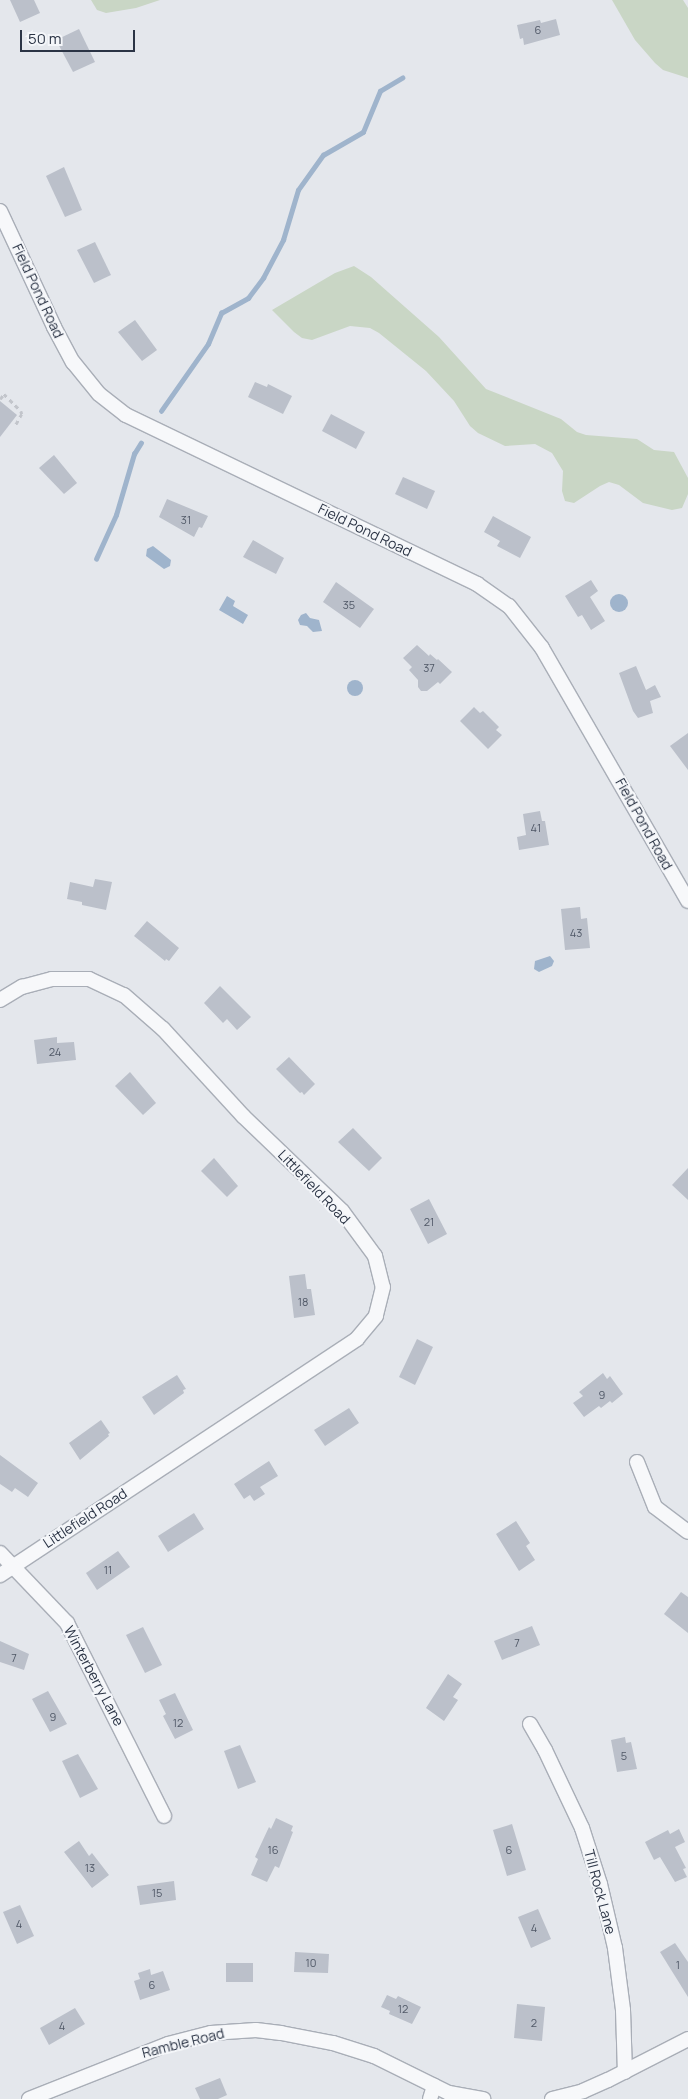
<!DOCTYPE html>
<html>
<head>
<meta charset="utf-8">
<style>
  body { margin:0 }
  #map { position:relative; width:688px; height:2099px; overflow:hidden; background:#e4e7ec; font-family:Manrope,sans-serif }
  div>[style] { position:absolute }
  .green>* { inset:0; background:#c9d6c5 }
  .water>* { inset:0; background:#9fb4cc }
  .round { border-radius:50% }
  .stream>* { height:4.5px; margin:-2.25px; padding:0 2.25px; transform-origin:2.25px; border-radius:2.25px; background:#9fb4cc }
  .building>* { inset:0; background:#bbc0ca }
  .path>* { height:2.5px; margin-top:-1.25px; transform-origin:0; background:repeating-linear-gradient(90deg,#c2c5cb 0 4px,transparent 0 8px) }
  .roads { filter:drop-shadow(1px 0 #a9aeb7) drop-shadow(-1px 0 #a9aeb7) drop-shadow(0 1px #a9aeb7) drop-shadow(0 -1px #a9aeb7) }
  .minor>* { height:14px; margin:-7px; padding:0 7px; transform-origin:7px; border-radius:7px; background:#f7f8fa }
  span { translate:-50% -50%; white-space:nowrap; text-align:center; line-height:1.15; -webkit-text-stroke:4px #f4f6f9; paint-order:stroke }
  .number-label { font-size:11px; color:#4f5766 }
  .number-label span { -webkit-text-stroke-width:0 }
  .street-label { font-size:14px; color:#2b3445 }
  .scale { position:absolute; left:20px; top:30px; width:115px; height:22px; box-sizing:border-box; border:2px solid #2b3445; border-top:0; padding-left:6px; font-size:15px; line-height:18px; white-space:nowrap; color:#2b3445; -webkit-text-stroke:4px #f4f6f9; paint-order:stroke }
</style>
</head>
<body>
<div id="map">
  <div class="green">
    <div style="clip-path:polygon(91px 0,160px 0,136px 8px,106px 13px,97px 10px)"></div>
    <div style="clip-path:polygon(612px 0,683px 0,688px 8px,688px 78px,663px 70px,655px 63px,635px 40px)"></div>
    <div style="clip-path:polygon(354px 266px,371px 277px,439px 337px,486px 389px,561px 419px,577px 432px,586px 435px,637px 439px,654px 450px,674px 452px,688px 478px,688px 494px,682px 508px,672px 510px,643px 503px,619px 485px,609px 482px,600px 486px,574px 503px,565px 501px,562px 491px,563px 471px,552px 453px,535px 444px,505px 446px,478px 433px,470px 426px,454px 401px,426px 371px,379px 333px,370px 328px,350px 326px,312px 340px,302px 338px,294px 332px,272px 310px,335px 273px)"></div>
  </div>
  <div class="water">
    <div style="clip-path:polygon(153px 546px,171px 560px,170px 566px,164px 569px,146px 556px,147px 549px)"></div>
    <div class="round" style="left:610px;top:594px;width:18px;height:18px"></div>
    <div style="clip-path:polygon(227px 596px,235px 601px,233px 606px,248px 615px,243px 624px,219px 610px)"></div>
    <div style="clip-path:polygon(306px 613px,310px 618px,319px 620px,322px 631px,313px 632px,307px 626px,300px 625px,298px 620px,301px 615px)"></div>
    <div class="round" style="left:347px;top:680px;width:16px;height:16px"></div>
    <div style="clip-path:polygon(550px 956px,554px 961px,552px 966px,539px 972px,534px 969px,535px 961px)"></div>
  </div>
  <div class="stream">
    <div style="left:161px;top:411px;width:82px;rotate:-55deg"></div>
    <div style="left:208px;top:344px;width:34px;rotate:-67deg"></div>
    <div style="left:221px;top:313px;width:31px;rotate:-29deg"></div>
    <div style="left:248px;top:298px;width:25px;rotate:-53deg"></div>
    <div style="left:263px;top:278px;width:43px;rotate:-62.2deg"></div>
    <div style="left:283px;top:240px;width:52px;rotate:-73.3deg"></div>
    <div style="left:298px;top:190px;width:43px;rotate:-54.5deg"></div>
    <div style="left:323px;top:155px;width:46px;rotate:-29.9deg"></div>
    <div style="left:363px;top:132px;width:44px;rotate:-67.5deg"></div>
    <div style="left:380px;top:91px;width:26px;rotate:-31deg"></div>
    <div style="left:96px;top:559px;width:48px;rotate:-65.6deg"></div>
    <div style="left:116px;top:515px;width:64px;rotate:-73.6deg"></div>
    <div style="left:134px;top:454px;width:13px;rotate:-58deg"></div>
  </div>
  <div class="building">
    <div style="clip-path:polygon(10px 0,34px 0,40px 13px,20px 22px)"></div>
    <div style="clip-path:polygon(556px 19px,560px 35px,524px 45px,523px 38px,520px 39px,517px 25px,540px 20px,541px 23px)"></div>
    <div style="clip-path:polygon(79px 29px,95px 62px,73px 72px,56px 40px)"></div>
    <div style="clip-path:polygon(64px 167px,82px 210px,65px 217px,46px 176px)"></div>
    <div style="clip-path:polygon(95px 242px,111px 275px,94px 283px,77px 250px)"></div>
    <div style="clip-path:polygon(135px 320px,157px 350px,142px 361px,118px 332px)"></div>
    <div style="clip-path:polygon(255px 382px,267px 387px,268px 384px,292px 396px,283px 414px,248px 397px)"></div>
    <div style="clip-path:polygon(0 401px,17px 415px,0 437px)"></div>
    <div style="clip-path:polygon(331px 414px,365px 432px,356px 449px,322px 431px)"></div>
    <div style="clip-path:polygon(54px 455px,77px 483px,64px 494px,39px 468px)"></div>
    <div style="clip-path:polygon(403px 477px,435px 491px,427px 509px,395px 494px)"></div>
    <div style="clip-path:polygon(167px 499px,208px 516px,202px 528px,199px 527px,194px 537px,159px 517px)"></div>
    <div style="clip-path:polygon(493px 516px,531px 537px,520px 558px,497px 546px,500px 541px,484px 532px)"></div>
    <div style="clip-path:polygon(253px 540px,284px 558px,276px 574px,243px 557px)"></div>
    <div style="clip-path:polygon(591px 580px,598px 591px,590px 597px,605px 621px,591px 630px,582px 615px,578px 617px,565px 596px)"></div>
    <div style="clip-path:polygon(336px 582px,374px 609px,360px 628px,323px 602px)"></div>
    <div style="clip-path:polygon(417px 645px,429px 656px,430px 654px,437px 660px,438px 659px,452px 672px,440px 684px,438px 682px,427px 691px,421px 691px,418px 687px,418px 680px,409px 670px,412px 667px,403px 658px)"></div>
    <div style="clip-path:polygon(636px 666px,646px 690px,655px 685px,661px 697px,650px 701px,653px 713px,638px 718px,633px 711px,619px 673px)"></div>
    <div style="clip-path:polygon(474px 707px,480px 713px,483px 711px,499px 727px,496px 730px,502px 735px,488px 749px,460px 721px)"></div>
    <div style="clip-path:polygon(688px 733px,688px 770px,670px 746px)"></div>
    <div style="clip-path:polygon(540px 811px,542px 821px,545px 821px,549px 845px,519px 850px,517px 837px,526px 835px,523px 814px)"></div>
    <div style="clip-path:polygon(95px 879px,112px 882px,106px 910px,82px 905px,82px 902px,67px 899px,70px 882px,93px 887px)"></div>
    <div style="clip-path:polygon(580px 907px,581px 919px,587px 918px,590px 948px,565px 950px,561px 909px)"></div>
    <div style="clip-path:polygon(147px 921px,179px 948px,169px 961px,166px 959px,165px 961px,134px 936px)"></div>
    <div style="clip-path:polygon(220px 986px,251px 1017px,237px 1030px,227px 1019px,223px 1023px,204px 1003px)"></div>
    <div style="clip-path:polygon(57px 1037px,57px 1043px,74px 1042px,76px 1060px,37px 1064px,34px 1040px)"></div>
    <div style="clip-path:polygon(289px 1057px,315px 1084px,304px 1095px,302px 1092px,300px 1093px,276px 1069px)"></div>
    <div style="clip-path:polygon(130px 1072px,156px 1103px,143px 1115px,115px 1086px)"></div>
    <div style="clip-path:polygon(353px 1128px,382px 1158px,369px 1171px,338px 1142px)"></div>
    <div style="clip-path:polygon(214px 1158px,238px 1186px,227px 1197px,201px 1171px)"></div>
    <div style="clip-path:polygon(688px 1168px,688px 1200px,672px 1185px)"></div>
    <div style="clip-path:polygon(429px 1199px,447px 1234px,428px 1244px,410px 1209px)"></div>
    <div style="clip-path:polygon(305px 1274px,307px 1289px,311px 1289px,315px 1315px,294px 1318px,289px 1276px)"></div>
    <div style="clip-path:polygon(417px 1339px,433px 1347px,415px 1385px,399px 1377px)"></div>
    <div style="clip-path:polygon(603px 1373px,607px 1379px,610px 1376px,623px 1394px,612px 1403px,610px 1401px,601px 1408px,599px 1406px,584px 1417px,573px 1403px,583px 1396px,579px 1392px)"></div>
    <div style="clip-path:polygon(177px 1375px,186px 1389px,183px 1390px,184px 1393px,154px 1415px,142px 1397px)"></div>
    <div style="clip-path:polygon(349px 1408px,359px 1423px,325px 1446px,314px 1430px)"></div>
    <div style="clip-path:polygon(101px 1420px,110px 1433px,108px 1434px,109px 1436px,80px 1460px,69px 1443px)"></div>
    <div style="clip-path:polygon(0 1455px,38px 1483px,28px 1497px,15px 1488px,12px 1492px,0 1484px)"></div>
    <div style="clip-path:polygon(269px 1461px,278px 1476px,260px 1487px,265px 1494px,254px 1501px,250px 1495px,244px 1499px,234px 1484px)"></div>
    <div style="clip-path:polygon(194px 1513px,204px 1529px,168px 1552px,158px 1536px)"></div>
    <div style="clip-path:polygon(516px 1521px,530px 1543px,526px 1546px,535px 1560px,519px 1571px,496px 1534px)"></div>
    <div style="clip-path:polygon(118px 1551px,130px 1567px,97px 1590px,86px 1573px)"></div>
    <div style="clip-path:polygon(681px 1592px,688px 1597px,688px 1633px,664px 1614px)"></div>
    <div style="clip-path:polygon(532px 1626px,540px 1645px,502px 1660px,494px 1641px)"></div>
    <div style="clip-path:polygon(143px 1627px,162px 1665px,145px 1673px,126px 1635px)"></div>
    <div style="clip-path:polygon(0 1641px,29px 1654px,24px 1670px,0 1662px)"></div>
    <div style="clip-path:polygon(448px 1674px,462px 1684px,453px 1697px,458px 1700px,444px 1721px,426px 1708px)"></div>
    <div style="clip-path:polygon(48px 1691px,67px 1724px,50px 1732px,32px 1699px)"></div>
    <div style="clip-path:polygon(175px 1693px,193px 1730px,175px 1739px,163px 1716px,166px 1714px,159px 1700px)"></div>
    <div style="clip-path:polygon(625px 1737px,626px 1743px,631px 1742px,637px 1769px,617px 1772px,611px 1740px)"></div>
    <div style="clip-path:polygon(240px 1745px,256px 1782px,238px 1789px,224px 1751px)"></div>
    <div style="clip-path:polygon(78px 1754px,98px 1789px,80px 1798px,62px 1761px)"></div>
    <div style="clip-path:polygon(276px 1818px,293px 1826px,291px 1831px,293px 1832px,279px 1868px,275px 1866px,267px 1882px,251px 1875px,258px 1859px,255px 1857px,269px 1827px,271px 1829px)"></div>
    <div style="clip-path:polygon(512px 1824px,526px 1870px,507px 1876px,493px 1830px)"></div>
    <div style="clip-path:polygon(679px 1829px,685px 1842px,675px 1847px,686px 1868px,683px 1869px,687px 1877px,675px 1882px,660px 1857px,654px 1860px,645px 1842px,668px 1830px,670px 1834px)"></div>
    <div style="clip-path:polygon(79px 1841px,89px 1856px,92px 1853px,109px 1875px,92px 1888px,64px 1852px)"></div>
    <div style="clip-path:polygon(174px 1881px,176px 1900px,140px 1905px,137px 1886px)"></div>
    <div style="clip-path:polygon(20px 1905px,34px 1936px,17px 1944px,3px 1912px)"></div>
    <div style="clip-path:polygon(538px 1909px,551px 1939px,531px 1948px,518px 1917px)"></div>
    <div style="clip-path:polygon(675px 1943px,688px 1962px,688px 1997px,660px 1952px)"></div>
    <div style="clip-path:polygon(295px 1952px,329px 1954px,328px 1973px,294px 1972px)"></div>
    <div style="clip-path:polygon(226px 1963px,253px 1963px,253px 1982px,226px 1982px)"></div>
    <div style="clip-path:polygon(150px 1969px,151px 1975px,163px 1971px,170px 1990px,140px 2000px,134px 1981px,140px 1979px,138px 1973px)"></div>
    <div style="clip-path:polygon(387px 1995px,396px 1999px,398px 1996px,421px 2007px,412px 2024px,389px 2014px,390px 2011px,381px 2007px)"></div>
    <div style="clip-path:polygon(517px 2004px,545px 2007px,542px 2041px,514px 2038px)"></div>
    <div style="clip-path:polygon(75px 2008px,85px 2024px,49px 2045px,40px 2028px)"></div>
    <div style="clip-path:polygon(220px 2078px,227px 2095px,218px 2099px,200px 2099px,195px 2088px)"></div>
  </div>
  <div class="path">
    <div style="left:0;top:399px;width:6px;rotate:-51deg"></div>
    <div style="left:4px;top:394px;width:24px;rotate:45deg"></div>
    <div style="left:21px;top:411px;width:3px;rotate:72deg"></div>
    <div style="left:22px;top:414px;width:13px;rotate:119deg"></div>
  </div>
  <div class="roads">
    <div class="minor">
      <div style="left:0;top:211px;width:128px;rotate:65deg"></div>
      <div style="left:54px;top:327px;width:40px;rotate:62deg"></div>
      <div style="left:73px;top:362px;width:41px;rotate:50.9deg"></div>
      <div style="left:99px;top:394px;width:34px;rotate:38deg"></div>
      <div style="left:126px;top:415px;width:390px;rotate:25.7deg"></div>
      <div style="left:477px;top:584px;width:39px;rotate:35deg"></div>
      <div style="left:509px;top:606px;width:53px;rotate:51.8deg"></div>
      <div style="left:542px;top:648px;width:292px;rotate:60deg"></div>
      <div style="left:0;top:1000px;width:26px;rotate:-31deg"></div>
      <div style="left:22px;top:987px;width:31px;rotate:-15deg"></div>
      <div style="left:52px;top:979px;width:37px"></div>
      <div style="left:89px;top:979px;width:38px;rotate:25deg"></div>
      <div style="left:124px;top:995px;width:52px;rotate:41.1deg"></div>
      <div style="left:163px;top:1029px;width:118px;rotate:47.4deg"></div>
      <div style="left:243px;top:1116px;width:137px;rotate:43.8deg"></div>
      <div style="left:342px;top:1211px;width:56px;rotate:53.7deg"></div>
      <div style="left:375px;top:1256px;width:32px;rotate:76deg"></div>
      <div style="left:383px;top:1287px;width:30px;rotate:104deg"></div>
      <div style="left:376px;top:1316px;width:30px;rotate:130deg"></div>
      <div style="left:357px;top:1339px;width:428px;rotate:146.5deg"></div>
      <div style="left:637px;top:1462px;width:48px;rotate:68.2deg"></div>
      <div style="left:655px;top:1507px;width:41px;rotate:37.1deg"></div>
      <div style="left:0;top:1553px;width:97px;rotate:46.3deg"></div>
      <div style="left:67px;top:1623px;width:216px;rotate:63.3deg"></div>
      <div style="left:530px;top:1724px;width:30px;rotate:60deg"></div>
      <div style="left:545px;top:1750px;width:86px;rotate:64.6deg"></div>
      <div style="left:582px;top:1828px;width:59px;rotate:72.2deg"></div>
      <div style="left:600px;top:1884px;width:66px;rotate:76.8deg"></div>
      <div style="left:615px;top:1948px;width:63px;rotate:82.6deg"></div>
      <div style="left:623px;top:2010px;width:62px;rotate:88.2deg"></div>
      <div style="left:29px;top:2099px;width:149px;rotate:-21.6deg"></div>
      <div style="left:168px;top:2044px;width:44px;rotate:-14.3deg"></div>
      <div style="left:211px;top:2033px;width:45px;rotate:-3.8deg"></div>
      <div style="left:256px;top:2030px;width:25px;rotate:7deg"></div>
      <div style="left:281px;top:2033px;width:53px;rotate:10.9deg"></div>
      <div style="left:333px;top:2043px;width:43px;rotate:17.6deg"></div>
      <div style="left:374px;top:2056px;width:84px;rotate:26.3deg"></div>
      <div style="left:449px;top:2093px;width:35px;rotate:10deg"></div>
      <div style="left:430px;top:2099px;width:14px;rotate:-73deg"></div>
      <div style="left:552px;top:2099px;width:32px;rotate:-14deg"></div>
      <div style="left:583px;top:2091px;width:27px;rotate:-24deg"></div>
      <div style="left:608px;top:2080px;width:90px;rotate:-27.1deg"></div>
    </div>
  </div>
  <div class="number-label">
    <span style="left:538px;top:30px">6</span>
    <span style="left:186px;top:520px">31</span>
    <span style="left:349px;top:605px">35</span>
    <span style="left:429px;top:668px">37</span>
    <span style="left:536px;top:828px">41</span>
    <span style="left:576px;top:933px">43</span>
    <span style="left:55px;top:1052px">24</span>
    <span style="left:429px;top:1222px">21</span>
    <span style="left:303px;top:1302px">18</span>
    <span style="left:602px;top:1395px">9</span>
    <span style="left:108px;top:1570px">11</span>
    <span style="left:517px;top:1643px">7</span>
    <span style="left:14px;top:1658px">7</span>
    <span style="left:53px;top:1717px">9</span>
    <span style="left:178px;top:1723px">12</span>
    <span style="left:624px;top:1756px">5</span>
    <span style="left:273px;top:1850px">16</span>
    <span style="left:509px;top:1850px">6</span>
    <span style="left:90px;top:1868px">13</span>
    <span style="left:157px;top:1893px">15</span>
    <span style="left:19px;top:1924px">4</span>
    <span style="left:534px;top:1928px">4</span>
    <span style="left:311px;top:1963px">10</span>
    <span style="left:678px;top:1965px">1</span>
    <span style="left:152px;top:1985px">6</span>
    <span style="left:403px;top:2009px">12</span>
    <span style="left:534px;top:2023px">2</span>
    <span style="left:62px;top:2026px">4</span>
  </div>
  <div class="street-label">
    <span style="left:38px;top:291px;rotate:65deg">Field Pond Road</span>
    <span style="left:365px;top:530px;rotate:26deg">Field Pond Road</span>
    <span style="left:644px;top:824px;rotate:61deg">Field Pond Road</span>
    <span style="left:314px;top:1187px;rotate:46deg">Littlefield Road</span>
    <span style="left:85px;top:1518px;rotate:-33deg">Littlefield Road</span>
    <span style="left:94px;top:1676px;rotate:62deg">Winterberry Lane</span>
    <span style="left:600px;top:1892px;rotate:75deg">Till Rock Lane</span>
    <span style="left:183px;top:2043px;rotate:-14deg">Ramble Road</span>
  </div>
  <div class="scale">50 m</div>
</div>
</body>
</html>
